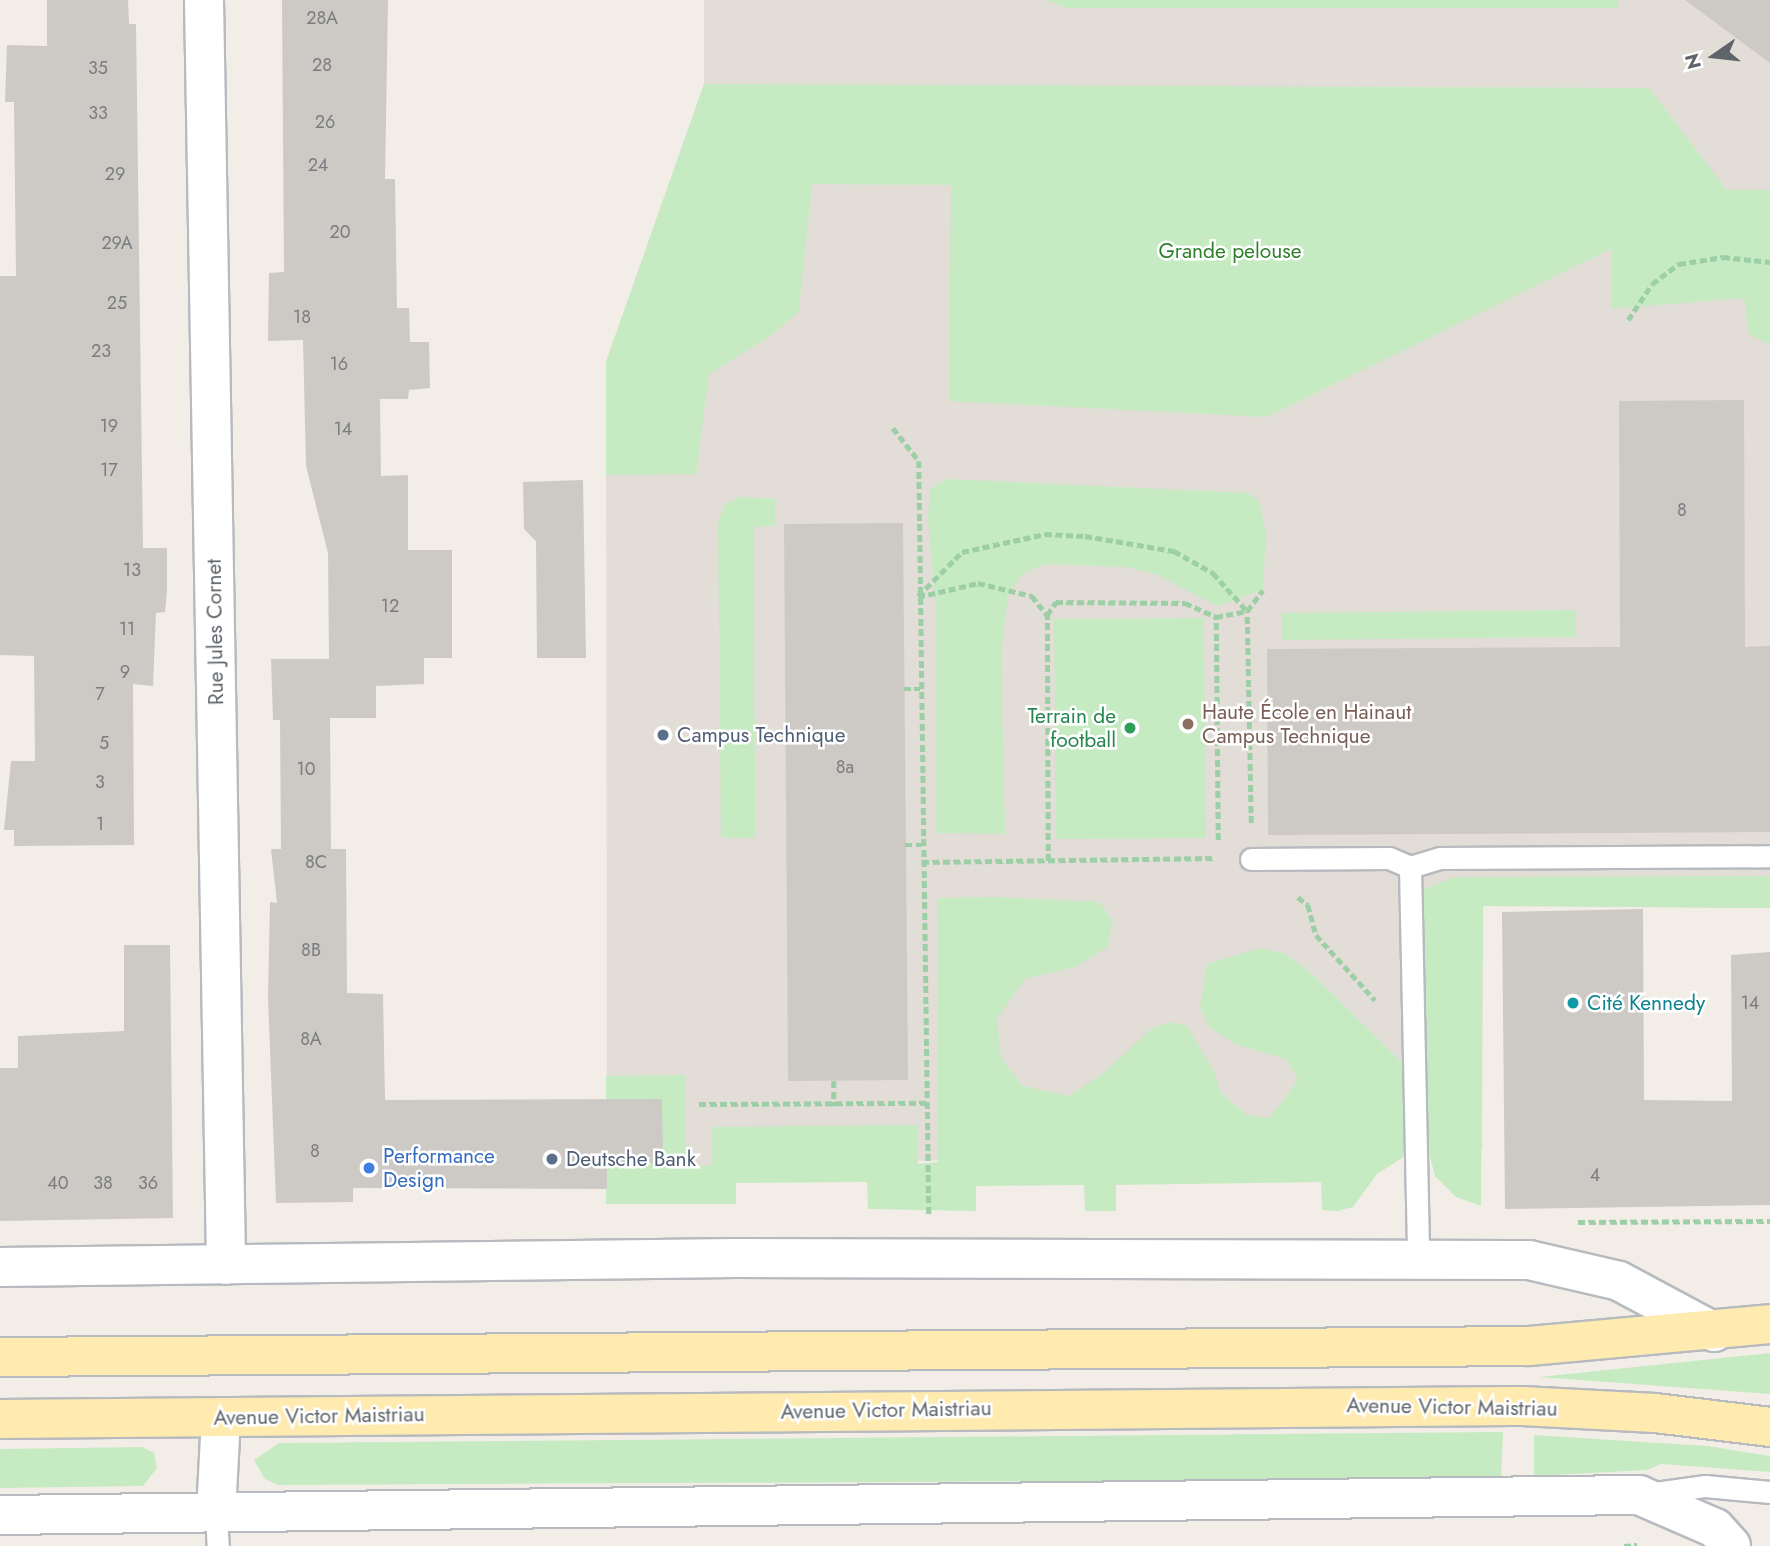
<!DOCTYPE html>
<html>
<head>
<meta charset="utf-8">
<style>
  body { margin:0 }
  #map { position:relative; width:1770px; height:1546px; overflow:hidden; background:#f2eee7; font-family:Jost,sans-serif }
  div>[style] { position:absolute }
  .education>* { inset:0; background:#e2ddd6 }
  .green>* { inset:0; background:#c6ebc2 }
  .building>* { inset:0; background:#cdc9c4 }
  .path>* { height:4.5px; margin-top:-2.25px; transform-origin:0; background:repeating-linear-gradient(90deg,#9ccfa6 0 7px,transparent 0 10.5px) }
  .roads { filter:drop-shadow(2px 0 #b7babf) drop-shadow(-2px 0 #b7babf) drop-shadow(0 2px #b7babf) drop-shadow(0 -2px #b7babf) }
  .lane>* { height:21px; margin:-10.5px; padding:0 10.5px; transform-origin:10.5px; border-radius:10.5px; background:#fff }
  .street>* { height:38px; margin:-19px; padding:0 19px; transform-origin:19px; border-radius:19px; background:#fff }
  .primary>* { height:38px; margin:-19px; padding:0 19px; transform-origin:19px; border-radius:19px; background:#ffebaf }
  .dots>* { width:19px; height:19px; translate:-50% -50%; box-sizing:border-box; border:4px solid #fff; border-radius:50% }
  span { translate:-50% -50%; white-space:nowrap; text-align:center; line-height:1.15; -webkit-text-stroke:5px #fff; paint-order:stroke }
  .number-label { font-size:18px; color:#7a7d80 }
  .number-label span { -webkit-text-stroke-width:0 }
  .park-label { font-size:21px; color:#30812c }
  .street-label { font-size:21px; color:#5e6469 }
  .education-label { font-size:21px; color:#785e54 }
  .left { translate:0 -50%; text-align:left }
  .leisure-label { font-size:21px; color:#27864d }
  .right { translate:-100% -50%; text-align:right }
  .service-label { font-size:21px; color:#4e5e75 }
  .culture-label { font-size:21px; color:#0d838f }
  .shop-label { font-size:21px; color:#366cbe }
  .north { position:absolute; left:1679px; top:21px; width:70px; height:70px; -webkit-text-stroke:5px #fff; paint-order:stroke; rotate:256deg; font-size:19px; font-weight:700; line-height:28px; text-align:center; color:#5e6469 }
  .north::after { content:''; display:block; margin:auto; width:24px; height:32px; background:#5e6469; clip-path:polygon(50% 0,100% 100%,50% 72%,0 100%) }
</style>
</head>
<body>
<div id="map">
  <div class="education">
    <div style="clip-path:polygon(704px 0,1770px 0,1770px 908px,1483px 906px,1482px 1148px,607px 1168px,606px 362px,704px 84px)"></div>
  </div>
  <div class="green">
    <div style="clip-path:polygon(1047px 0,1619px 0,1617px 8px,1066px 8px)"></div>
    <div style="clip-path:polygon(704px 84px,1649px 88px,1727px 190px,1770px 190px,1770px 345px,1749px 334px,1744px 298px,1612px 309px,1611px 249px,1267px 417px,949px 401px,951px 185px,812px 184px,799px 311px,769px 337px,709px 374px,696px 474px,606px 475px,606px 362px)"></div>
    <div style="clip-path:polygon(947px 479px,1248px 493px,1259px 501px,1266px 533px,1263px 590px,1217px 606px,1158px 575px,1127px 567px,1046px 564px,1022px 574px,1008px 595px,1001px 654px,1005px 834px,936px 833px,936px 614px,928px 520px,930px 489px)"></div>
    <div style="clip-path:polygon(741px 497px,775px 499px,775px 526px,754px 527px,755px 838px,721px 838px,718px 524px,724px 505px)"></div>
    <div style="clip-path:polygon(1576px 610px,1576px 637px,1282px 640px,1282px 613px)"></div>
    <div style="clip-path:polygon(1204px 618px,1206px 838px,1056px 839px,1054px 619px)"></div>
    <div style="clip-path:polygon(1770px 876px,1770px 908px,1483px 906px,1481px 1206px,1456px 1197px,1435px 1176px,1428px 1149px,1421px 994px,1424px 889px,1455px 877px)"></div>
    <div style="clip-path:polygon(995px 897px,1099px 902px,1113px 921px,1107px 947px,1075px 967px,1025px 979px,997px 1018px,1001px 1058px,1023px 1086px,1069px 1096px,1104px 1073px,1152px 1028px,1171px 1022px,1187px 1026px,1214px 1071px,1220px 1092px,1246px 1115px,1270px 1118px,1298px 1080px,1286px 1059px,1235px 1044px,1209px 1027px,1200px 1007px,1207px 964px,1260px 948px,1284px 953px,1311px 973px,1401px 1062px,1408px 1110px,1404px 1149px,1416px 1149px,1377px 1174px,1353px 1207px,1338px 1211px,1322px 1210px,1321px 1182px,1116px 1185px,1116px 1211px,1085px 1211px,1084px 1185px,976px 1186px,976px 1211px,868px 1209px,867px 1182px,736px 1183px,736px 1204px,606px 1204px,606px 1076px,685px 1075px,686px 1166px,712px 1165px,712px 1127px,917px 1125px,918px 1164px,938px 1162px,937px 898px)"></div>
    <div style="clip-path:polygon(1770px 1353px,1770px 1394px,1539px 1377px)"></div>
    <div style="clip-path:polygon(1503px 1432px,1501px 1479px,278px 1485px,265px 1479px,254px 1460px,279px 1443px)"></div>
    <div style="clip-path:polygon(1534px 1435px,1707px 1446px,1770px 1456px,1770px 1472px,1661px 1464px,1647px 1470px,1534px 1476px)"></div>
    <div style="clip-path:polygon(142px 1447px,154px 1453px,157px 1468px,143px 1486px,0 1488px,0 1449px)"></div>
  </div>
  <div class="building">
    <div style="clip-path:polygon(47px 0,128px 0,129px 24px,136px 24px,143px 548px,167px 548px,167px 591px,165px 612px,156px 613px,153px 686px,133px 684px,134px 845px,14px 846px,14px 830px,4px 830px,11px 761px,35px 761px,34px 656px,0 655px,0 276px,16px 276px,14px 102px,5px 102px,7px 45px,47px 46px)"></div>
    <div style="clip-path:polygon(282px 0,388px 0,385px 179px,395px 179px,397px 308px,409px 308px,410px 342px,429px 342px,430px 388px,409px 390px,408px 399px,380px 399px,381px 476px,408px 475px,408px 550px,452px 550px,452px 658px,424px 658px,424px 684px,376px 686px,376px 718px,330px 718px,331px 849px,346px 849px,347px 993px,383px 994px,385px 1100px,662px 1099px,663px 1163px,607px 1164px,607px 1189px,353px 1188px,353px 1202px,276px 1203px,268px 997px,270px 902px,277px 903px,271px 849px,281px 849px,280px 720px,273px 720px,271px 659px,329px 659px,328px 553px,306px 466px,303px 340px,268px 341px,269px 273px,284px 272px)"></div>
    <div style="clip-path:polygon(1685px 0,1770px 0,1770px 63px)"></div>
    <div style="clip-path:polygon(1744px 400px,1745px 647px,1770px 646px,1770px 832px,1268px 835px,1267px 649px,1620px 647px,1619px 401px)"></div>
    <div style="clip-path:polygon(583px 480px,586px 658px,537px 658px,536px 541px,524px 529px,523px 482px)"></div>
    <div style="clip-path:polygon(903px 523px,908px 1080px,788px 1081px,784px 524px)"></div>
    <div style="clip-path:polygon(1643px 909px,1644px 1100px,1732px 1101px,1731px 955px,1770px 952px,1770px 1205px,1505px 1209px,1502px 912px)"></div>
    <div style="clip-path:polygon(124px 945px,170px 945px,173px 1218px,0 1221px,0 1068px,18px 1068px,18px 1036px,124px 1031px)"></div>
  </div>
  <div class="path">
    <div style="left:1628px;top:320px;width:43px;rotate:-56.3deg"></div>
    <div style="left:1652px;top:284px;width:34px;rotate:-37deg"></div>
    <div style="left:1679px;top:264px;width:45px;rotate:-9deg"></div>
    <div style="left:1723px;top:257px;width:47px;rotate:6.1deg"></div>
    <div style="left:893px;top:428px;width:42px;rotate:51.8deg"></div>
    <div style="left:919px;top:461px;width:754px;rotate:89.24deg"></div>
    <div style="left:918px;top:596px;width:62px;rotate:-45deg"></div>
    <div style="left:962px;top:552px;width:85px;rotate:-12.2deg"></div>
    <div style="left:1045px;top:534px;width:40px;rotate:2.9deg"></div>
    <div style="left:1085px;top:536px;width:90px;rotate:9.6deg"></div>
    <div style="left:1174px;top:551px;width:45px;rotate:29.4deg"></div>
    <div style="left:1213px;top:573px;width:51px;rotate:48.2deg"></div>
    <div style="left:918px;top:597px;width:62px;rotate:-13.1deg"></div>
    <div style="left:978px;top:583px;width:56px;rotate:13.5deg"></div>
    <div style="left:1032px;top:596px;width:24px;rotate:52deg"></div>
    <div style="left:904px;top:689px;width:16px"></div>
    <div style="left:1251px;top:823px;width:212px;rotate:-91.1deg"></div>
    <div style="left:1247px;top:611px;width:26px;rotate:-53deg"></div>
    <div style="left:1218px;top:840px;width:223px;rotate:-90.5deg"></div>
    <div style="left:1216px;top:617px;width:31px;rotate:-11deg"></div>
    <div style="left:905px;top:845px;width:17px"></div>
    <div style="left:1048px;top:861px;width:246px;rotate:-90.2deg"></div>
    <div style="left:1047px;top:615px;width:16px;rotate:-55deg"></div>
    <div style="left:1056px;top:602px;width:129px;rotate:0.4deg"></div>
    <div style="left:1185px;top:603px;width:34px;rotate:24deg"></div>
    <div style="left:922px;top:862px;width:294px;rotate:-0.8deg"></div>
    <div style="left:1298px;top:897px;width:13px;rotate:39deg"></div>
    <div style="left:1308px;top:905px;width:31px;rotate:75deg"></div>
    <div style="left:1316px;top:935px;width:88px;rotate:47.8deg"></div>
    <div style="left:834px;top:1081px;width:25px;rotate:90deg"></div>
    <div style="left:699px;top:1104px;width:228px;rotate:-0.3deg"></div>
    <div style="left:1578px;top:1222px;width:192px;rotate:-0.3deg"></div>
    <div style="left:1624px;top:1546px;width:13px;rotate:-4deg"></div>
  </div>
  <div class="roads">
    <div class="lane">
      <div style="left:1251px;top:859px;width:138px;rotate:-0.4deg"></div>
      <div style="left:1389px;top:858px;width:23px;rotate:23deg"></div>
      <div style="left:1410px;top:867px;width:31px;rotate:-17deg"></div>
      <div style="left:1440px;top:858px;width:330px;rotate:-0.3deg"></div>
      <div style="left:1410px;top:867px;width:393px;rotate:88.8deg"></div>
      <div style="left:1648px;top:1494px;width:58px;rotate:-8deg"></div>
      <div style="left:1705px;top:1486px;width:65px;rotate:5.3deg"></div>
      <div style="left:216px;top:1513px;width:33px;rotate:87deg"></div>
    </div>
    <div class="street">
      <div style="left:204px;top:0;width:1265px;rotate:89deg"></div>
      <div style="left:0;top:1267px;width:735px;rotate:-0.7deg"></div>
      <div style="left:735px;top:1258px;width:794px;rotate:0.14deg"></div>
      <div style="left:1529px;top:1260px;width:92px;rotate:13.1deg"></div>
      <div style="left:1619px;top:1281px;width:108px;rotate:28.2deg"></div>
      <div style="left:216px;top:1513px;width:96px;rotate:-87deg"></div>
      <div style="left:0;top:1515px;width:1639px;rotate:-0.7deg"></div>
      <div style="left:1639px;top:1495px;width:83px;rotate:23.5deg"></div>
      <div style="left:1715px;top:1528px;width:24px;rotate:48deg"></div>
    </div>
    <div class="primary">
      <div style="left:0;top:1357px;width:1529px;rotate:-0.41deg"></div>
      <div style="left:1529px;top:1346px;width:242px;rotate:-5.2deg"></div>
      <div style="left:0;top:1419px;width:1522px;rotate:-0.49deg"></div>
      <div style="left:1522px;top:1406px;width:133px;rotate:3deg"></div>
      <div style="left:1655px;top:1413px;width:116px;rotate:6.9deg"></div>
    </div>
  </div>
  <div class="dots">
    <div style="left:1188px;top:724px;background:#8d6e63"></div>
    <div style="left:1130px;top:728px;background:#2e9e5b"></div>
    <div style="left:663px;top:735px;background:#5c6f8a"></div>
    <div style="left:1573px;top:1003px;background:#0f9aa8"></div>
    <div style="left:552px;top:1159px;background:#5c6f8a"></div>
    <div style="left:369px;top:1168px;background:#3f7fe0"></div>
  </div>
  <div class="number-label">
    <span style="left:322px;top:18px">28A</span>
    <span style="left:322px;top:65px">28</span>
    <span style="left:98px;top:68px">35</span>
    <span style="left:98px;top:113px">33</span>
    <span style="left:325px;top:122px">26</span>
    <span style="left:318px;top:165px">24</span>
    <span style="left:115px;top:174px">29</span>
    <span style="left:340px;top:232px">20</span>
    <span style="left:117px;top:243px">29A</span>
    <span style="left:117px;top:303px">25</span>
    <span style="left:302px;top:317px">18</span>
    <span style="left:101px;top:351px">23</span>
    <span style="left:339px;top:364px">16</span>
    <span style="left:109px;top:426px">19</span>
    <span style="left:343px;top:429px">14</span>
    <span style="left:109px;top:470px">17</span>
    <span style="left:1682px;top:510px">8</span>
    <span style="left:132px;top:570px">13</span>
    <span style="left:390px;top:606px">12</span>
    <span style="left:127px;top:629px">11</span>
    <span style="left:125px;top:672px">9</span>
    <span style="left:100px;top:694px">7</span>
    <span style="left:104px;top:743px">5</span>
    <span style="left:845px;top:767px">8a</span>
    <span style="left:306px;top:769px">10</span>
    <span style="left:100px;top:782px">3</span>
    <span style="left:100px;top:824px">1</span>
    <span style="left:316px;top:862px">8C</span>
    <span style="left:311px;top:950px">8B</span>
    <span style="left:1750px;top:1003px">14</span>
    <span style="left:311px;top:1039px">8A</span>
    <span style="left:315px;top:1151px">8</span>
    <span style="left:1595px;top:1175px">4</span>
    <span style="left:58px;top:1183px">40</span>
    <span style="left:103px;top:1183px">38</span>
    <span style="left:148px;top:1183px">36</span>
  </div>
  <div class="park-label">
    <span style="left:1230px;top:251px">Grande pelouse</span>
  </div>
  <div class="street-label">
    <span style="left:215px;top:632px;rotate:-91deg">Rue Jules Cornet</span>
    <span style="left:1452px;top:1407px;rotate:1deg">Avenue Victor Maistriau</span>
    <span style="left:886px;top:1410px;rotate:-1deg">Avenue Victor Maistriau</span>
    <span style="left:319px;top:1416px;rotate:-1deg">Avenue Victor Maistriau</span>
  </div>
  <div class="education-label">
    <span class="left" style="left:1202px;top:724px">Haute École en Hainaut<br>Campus Technique</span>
  </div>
  <div class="leisure-label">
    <span class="right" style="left:1116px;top:728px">Terrain de<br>football</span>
  </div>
  <div class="service-label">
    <span class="left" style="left:677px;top:735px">Campus Technique</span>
    <span class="left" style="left:566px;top:1159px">Deutsche Bank</span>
  </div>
  <div class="culture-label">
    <span class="left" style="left:1587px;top:1003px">Cité Kennedy</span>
  </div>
  <div class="shop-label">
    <span class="left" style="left:383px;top:1168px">Performance<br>Design</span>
  </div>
  <div class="north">N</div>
</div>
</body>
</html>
